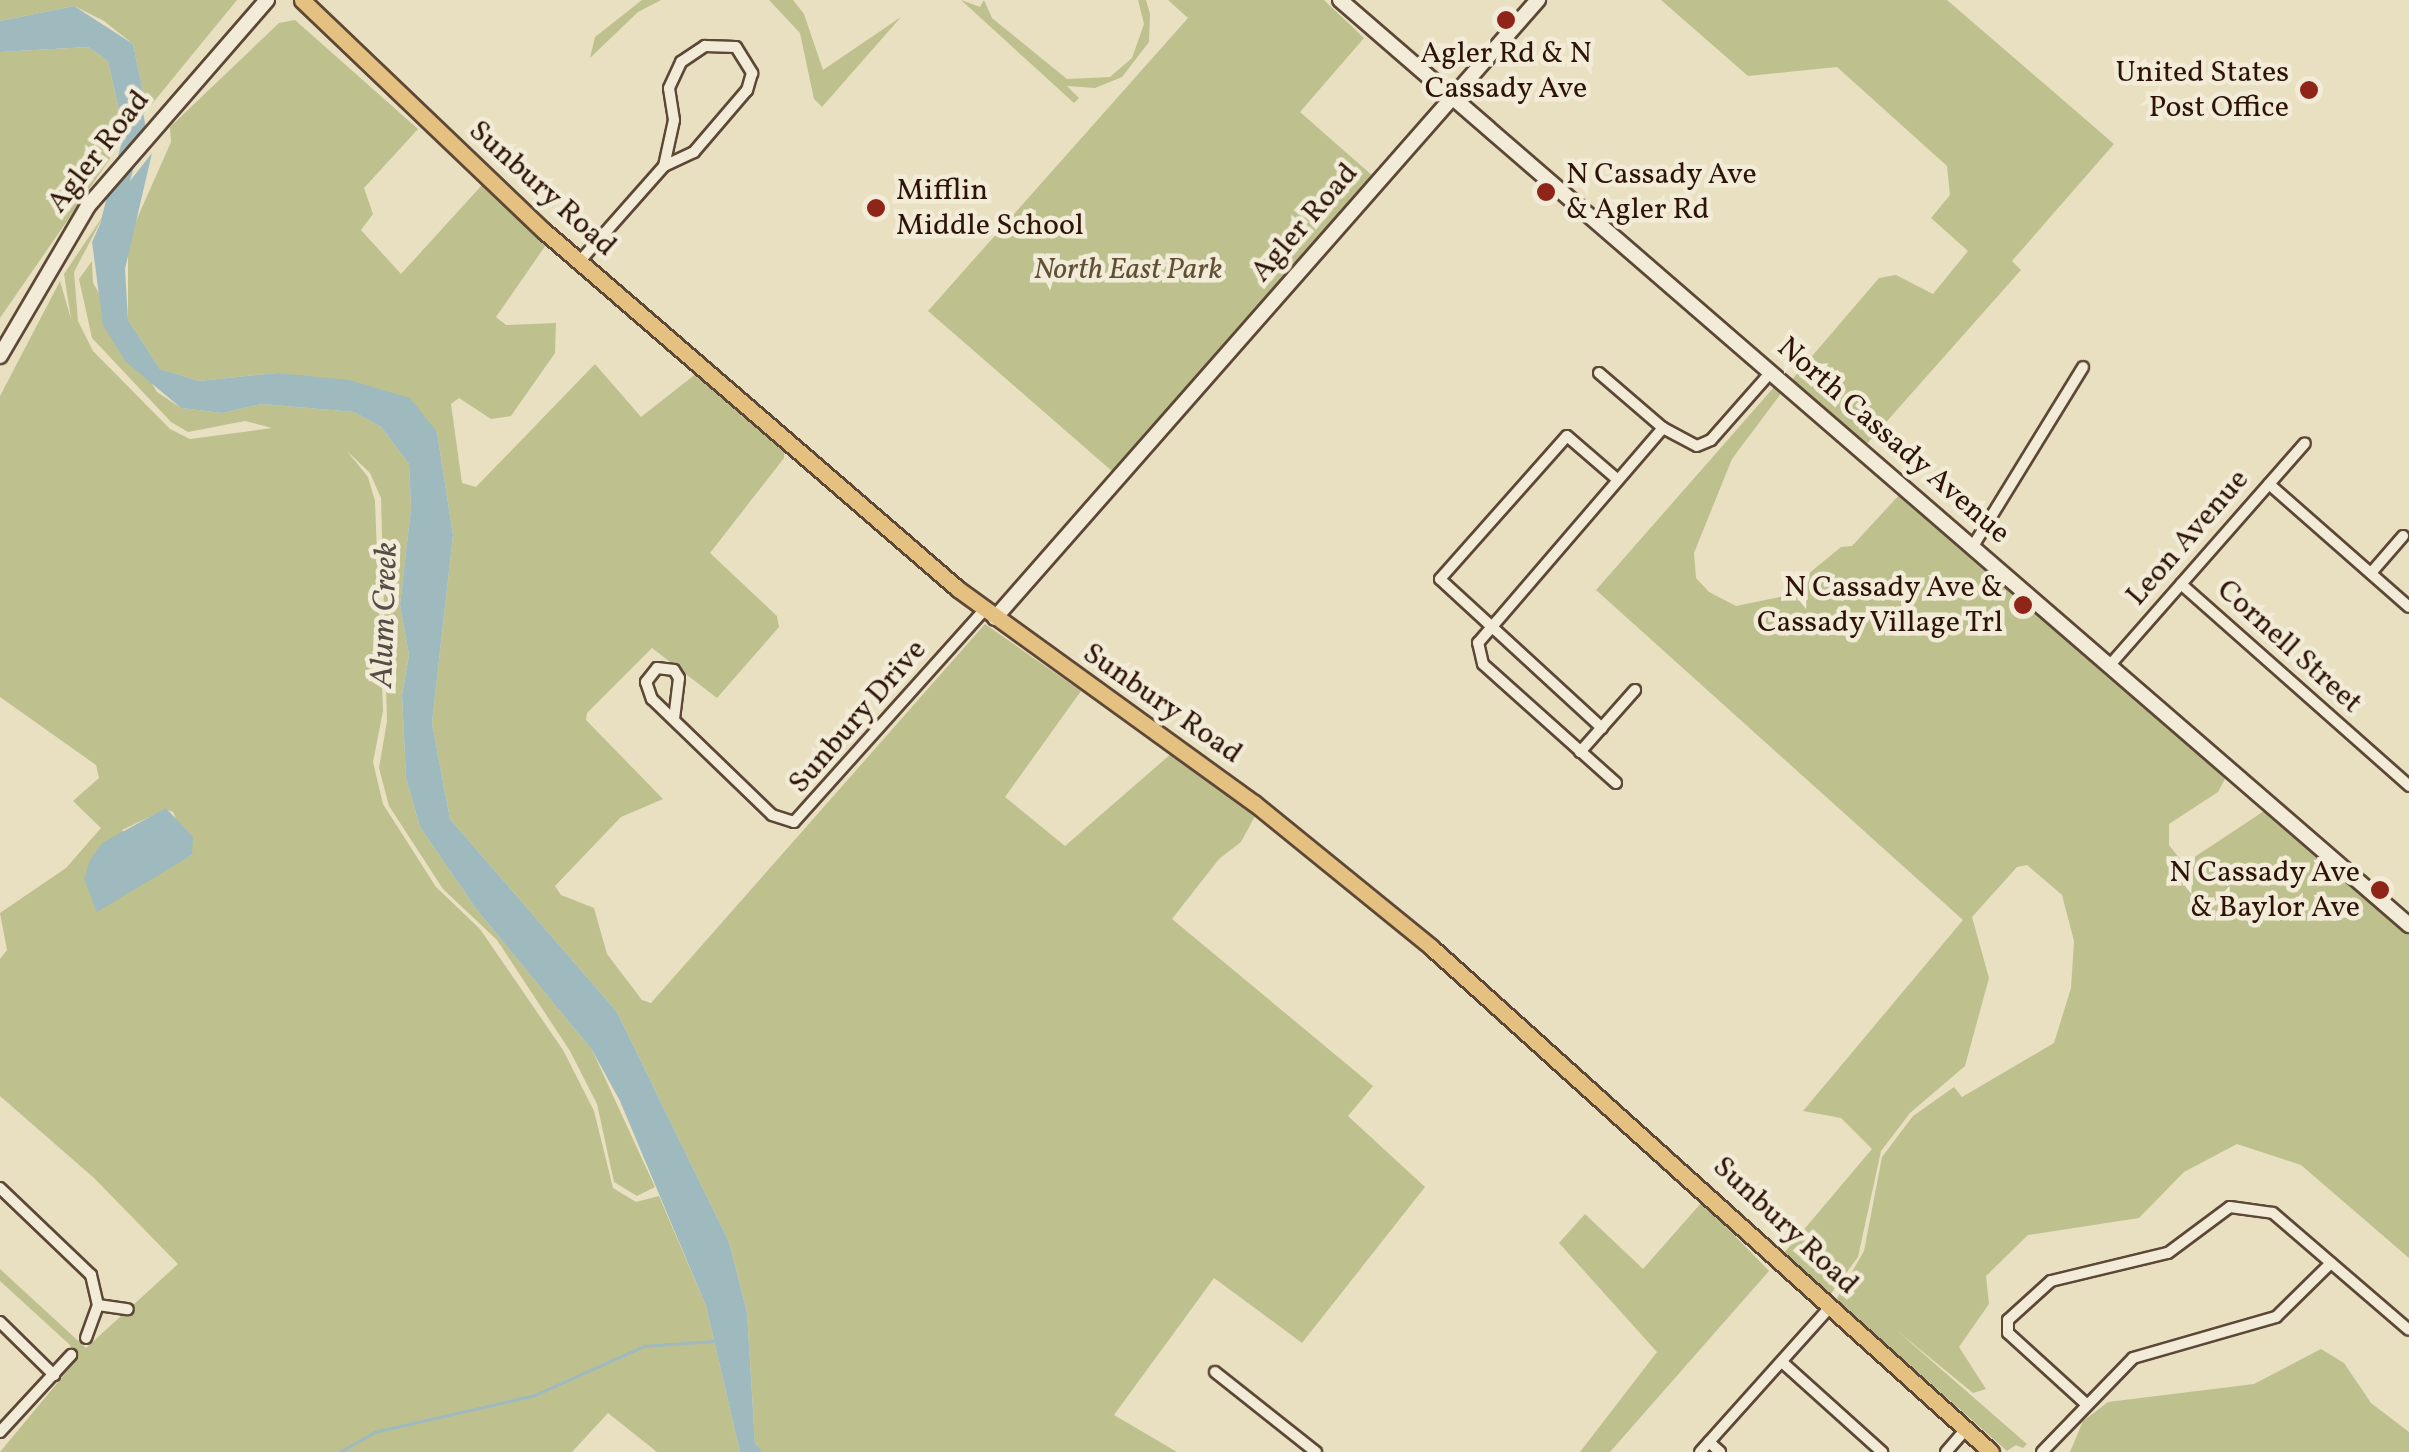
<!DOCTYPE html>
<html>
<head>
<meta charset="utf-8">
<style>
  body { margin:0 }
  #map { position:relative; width:2409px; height:1452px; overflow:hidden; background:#e9e0c2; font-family:Vollkorn,serif }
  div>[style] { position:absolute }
  .green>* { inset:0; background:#bec08e }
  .water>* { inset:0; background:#9ebabf }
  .stream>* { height:2.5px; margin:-1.25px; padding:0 1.25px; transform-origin:1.25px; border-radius:1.25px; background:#9ebabf }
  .river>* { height:18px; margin:-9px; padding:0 9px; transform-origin:9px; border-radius:9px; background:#9ebabf }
  .roads { filter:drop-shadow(2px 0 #5d4736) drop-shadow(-2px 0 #5d4736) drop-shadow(0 2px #5d4736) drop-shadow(0 -2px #5d4736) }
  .minor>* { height:10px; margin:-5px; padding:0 5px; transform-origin:5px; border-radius:5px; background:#f1ebd7 }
  .secondary>* { height:14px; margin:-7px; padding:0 7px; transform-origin:7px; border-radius:7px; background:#f1ebd7 }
  .primary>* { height:15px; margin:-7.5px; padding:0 7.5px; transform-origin:7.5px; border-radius:7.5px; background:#e4c081 }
  .dots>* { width:28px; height:28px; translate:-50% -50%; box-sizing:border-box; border:5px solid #f1ebd7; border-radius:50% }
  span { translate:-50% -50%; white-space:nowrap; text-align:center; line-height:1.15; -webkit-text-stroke:9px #f1ebd7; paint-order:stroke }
  .poi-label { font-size:30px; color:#2e1407 }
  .right { translate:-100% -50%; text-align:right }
  .left { translate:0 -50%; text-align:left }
  .street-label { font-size:30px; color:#2e1407 }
  .park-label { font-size:30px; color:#605036; font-style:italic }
  .water-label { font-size:32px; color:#554e47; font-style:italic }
</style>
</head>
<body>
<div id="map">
  <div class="green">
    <div style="clip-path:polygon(0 0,237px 0,147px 110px,133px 44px,104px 21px,74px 6px,0 21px)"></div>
    <div style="clip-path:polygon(642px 0,661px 0,638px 12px,590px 58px,595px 37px)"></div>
    <div style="clip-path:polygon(769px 0,793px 0,804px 14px,823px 70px,901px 17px,822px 107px,814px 99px,800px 33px)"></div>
    <div style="clip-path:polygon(961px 0,980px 7px,984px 0,992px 18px,1067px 79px,1110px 77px,1132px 58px,1144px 24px,1138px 0,1146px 0,1150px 14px,1149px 42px,1122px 77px,1095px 88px,1067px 86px,1079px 98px,1074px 103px)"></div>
    <div style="clip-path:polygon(1168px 0,1324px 0,1364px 38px,1300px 112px,1374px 177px,1113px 472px,928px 311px,1188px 18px)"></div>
    <div style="clip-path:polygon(1661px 0,1947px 0,2114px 144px,2012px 261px,2021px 270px,1864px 447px,1789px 383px,1879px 278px,1896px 275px,1933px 294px,1968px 251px,1931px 218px,1950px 195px,1947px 166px,1837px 67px,1748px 76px)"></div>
    <div style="clip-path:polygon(295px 20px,418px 129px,364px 188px,373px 214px,361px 230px,401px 274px,482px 185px,548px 242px,496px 317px,506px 325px,556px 323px,555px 353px,511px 416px,491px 419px,459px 398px,451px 404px,462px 483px,476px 487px,595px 364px,641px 417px,697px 373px,784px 448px,784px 458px,710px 553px,777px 616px,779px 627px,717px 698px,652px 648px,587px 713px,586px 720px,663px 799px,621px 817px,555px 886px,561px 895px,594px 908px,607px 954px,642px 1000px,651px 1003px,985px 624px,1081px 691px,1005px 797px,1065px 846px,1172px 753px,1256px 814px,1241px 842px,1219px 859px,1172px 919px,1373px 1086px,1348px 1116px,1425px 1187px,1302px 1343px,1214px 1278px,1114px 1415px,1177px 1452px,763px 1452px,755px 1443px,747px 1312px,729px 1242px,617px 1012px,450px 819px,432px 723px,453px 535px,437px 432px,276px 373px,199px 381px,160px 369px,128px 320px,128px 239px,171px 142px,170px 127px,279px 23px)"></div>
    <div style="clip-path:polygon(88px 47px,108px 61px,125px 137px,0 318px,0 52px)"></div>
    <div style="clip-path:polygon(evenodd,105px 213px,74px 272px,78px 321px,93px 351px,170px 429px,190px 439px,272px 428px,245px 421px,188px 432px,171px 422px,92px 338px,79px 279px,92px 261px,93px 283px,157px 392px,181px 408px,222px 413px,262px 404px,354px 412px,381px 427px,409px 464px,411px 508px,400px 605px,409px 655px,402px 695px,406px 778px,420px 827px,477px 910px,592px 1050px,655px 1187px,637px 1196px,614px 1182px,597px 1104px,570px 1051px,497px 940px,443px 889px,389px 806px,379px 768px,387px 721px,381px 498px,370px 473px,347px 451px,368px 477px,375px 501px,383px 711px,373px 762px,383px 804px,436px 887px,480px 929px,563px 1050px,594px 1111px,613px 1188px,636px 1202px,659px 1196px,706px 1306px,740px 1452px,657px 1452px,608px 1413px,572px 1452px,0 1452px,73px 1364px,70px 1345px,0 1281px,0 1269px,86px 1348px,178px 1264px,94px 1178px,0 1096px,0 959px,7px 950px,0 913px,66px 868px,101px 828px,73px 801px,99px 778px,96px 765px,0 697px,0 396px,60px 281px,71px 319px,64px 274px,105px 213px,166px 809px,173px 812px,192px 855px,163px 871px,122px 830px,166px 809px)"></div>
    <div style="clip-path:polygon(1775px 386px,1782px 392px,1732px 459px,1694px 553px,1696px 578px,1709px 592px,1736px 606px,1780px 597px,1841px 547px,1852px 546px,1901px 493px,2227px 775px,2218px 792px,2169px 824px,2169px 845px,2184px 864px,2267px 809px,2409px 930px,2409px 1258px,2301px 1165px,2237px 1144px,2184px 1172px,2139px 1218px,2028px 1235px,1986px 1276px,1989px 1304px,1959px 1347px,1986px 1389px,1973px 1393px,1895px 1329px,2027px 1444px,2023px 1448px,2016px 1445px,2007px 1451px,1836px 1300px,1864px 1251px,1882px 1157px,1913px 1116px,1954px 1087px,1962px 1097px,2054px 1043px,2071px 988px,2074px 941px,2062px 895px,2027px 865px,2017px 867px,1972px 917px,1989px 978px,1965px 1066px,1910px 1113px,1881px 1151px,1858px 1257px,1830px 1295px,1784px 1253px,1872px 1149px,1841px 1118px,1803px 1111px,1963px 920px,1596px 590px)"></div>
    <div style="clip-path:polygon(1702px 1202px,1769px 1271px,1610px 1452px,1580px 1452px,1657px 1352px,1559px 1243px,1585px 1214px,1643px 1269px)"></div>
    <div style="clip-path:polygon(2321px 1349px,2344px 1363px,2371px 1403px,2409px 1432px,2409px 1452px,2070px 1452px,2083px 1421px,2108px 1402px,2254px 1384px)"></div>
  </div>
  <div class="water">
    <div style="clip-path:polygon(74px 6px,133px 44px,147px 110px,125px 137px,108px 61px,88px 47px,0 52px,0 21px)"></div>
    <div style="clip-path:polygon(152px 153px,125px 269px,128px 320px,160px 369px,199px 381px,276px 373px,349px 380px,410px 398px,437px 432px,453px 535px,432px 723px,450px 819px,617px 1012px,729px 1242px,747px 1312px,755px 1443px,763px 1452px,740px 1452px,706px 1306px,620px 1101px,592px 1050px,477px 910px,420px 827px,406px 778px,402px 695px,409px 655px,400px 605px,411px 508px,409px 464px,381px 427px,354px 412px,262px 404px,222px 413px,181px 408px,126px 362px,103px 325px,92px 242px,105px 213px)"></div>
    <div style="clip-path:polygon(166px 808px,193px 837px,192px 855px,97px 912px,84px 879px,90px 860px,102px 843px)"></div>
  </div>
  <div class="stream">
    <div style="left:340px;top:1452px;width:39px;rotate:-30deg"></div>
    <div style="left:374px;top:1432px;width:165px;rotate:-12.9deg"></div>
    <div style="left:535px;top:1395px;width:120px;rotate:-24.2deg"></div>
    <div style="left:644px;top:1346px;width:70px;rotate:-4.1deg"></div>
  </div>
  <div class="river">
    <div style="left:110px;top:221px;width:100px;rotate:-75deg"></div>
    <div style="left:136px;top:124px;width:23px;rotate:-100deg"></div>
  </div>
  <div class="roads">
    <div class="minor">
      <div style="left:580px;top:261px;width:127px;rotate:-48.5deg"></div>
      <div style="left:664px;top:166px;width:47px;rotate:-77.7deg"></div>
      <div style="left:674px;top:120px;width:32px;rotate:-99deg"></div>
      <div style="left:669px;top:88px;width:29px;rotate:-65deg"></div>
      <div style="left:681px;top:62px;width:29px;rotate:-34deg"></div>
      <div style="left:705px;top:46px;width:31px;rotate:2deg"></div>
      <div style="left:736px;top:47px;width:31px;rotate:58deg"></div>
      <div style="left:752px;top:73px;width:18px;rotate:106deg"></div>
      <div style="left:747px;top:90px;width:82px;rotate:130.5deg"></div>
      <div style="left:694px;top:152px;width:33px;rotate:155deg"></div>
      <div style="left:1599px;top:373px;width:84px;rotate:40.7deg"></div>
      <div style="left:1663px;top:428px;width:38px;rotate:28deg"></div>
      <div style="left:1697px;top:446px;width:15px;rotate:-23deg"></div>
      <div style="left:1711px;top:440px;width:91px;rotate:-48.6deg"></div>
      <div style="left:2269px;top:484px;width:186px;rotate:41.3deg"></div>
      <div style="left:1973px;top:546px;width:210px;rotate:-58.4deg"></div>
      <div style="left:2371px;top:573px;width:49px;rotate:-49.1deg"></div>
      <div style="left:2181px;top:584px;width:305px;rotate:41.5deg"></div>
      <div style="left:2110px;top:665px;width:295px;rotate:-48.7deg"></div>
      <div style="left:674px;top:719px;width:41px;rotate:-83deg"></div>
      <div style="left:679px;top:678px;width:9px;rotate:-122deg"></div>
      <div style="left:674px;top:670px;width:17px;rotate:-173deg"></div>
      <div style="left:657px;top:668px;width:18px;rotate:128deg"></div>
      <div style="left:646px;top:682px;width:18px;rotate:71deg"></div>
      <div style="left:652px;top:699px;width:167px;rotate:44deg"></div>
      <div style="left:772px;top:815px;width:23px;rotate:18deg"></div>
      <div style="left:794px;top:822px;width:286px;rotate:-48.1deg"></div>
      <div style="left:1602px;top:728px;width:220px;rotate:-137.4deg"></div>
      <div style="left:1440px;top:579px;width:191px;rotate:-48.4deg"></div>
      <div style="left:1567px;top:436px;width:67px;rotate:40.8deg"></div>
      <div style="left:1580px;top:752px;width:83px;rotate:-48.4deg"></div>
      <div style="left:1616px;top:783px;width:178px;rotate:-138.2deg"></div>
      <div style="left:1483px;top:664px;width:22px;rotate:-103deg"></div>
      <div style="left:1478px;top:643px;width:284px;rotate:-49.3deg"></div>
      <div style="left:0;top:1188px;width:126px;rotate:43.7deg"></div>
      <div style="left:91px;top:1275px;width:31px;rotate:77deg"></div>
      <div style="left:98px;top:1305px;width:35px;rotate:110deg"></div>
      <div style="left:98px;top:1305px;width:30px;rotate:8deg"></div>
      <div style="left:0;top:1322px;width:76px;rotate:44.5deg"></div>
      <div style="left:1782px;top:1362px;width:135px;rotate:42deg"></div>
      <div style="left:1215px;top:1372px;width:129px;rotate:38.4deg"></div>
      <div style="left:2085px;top:1403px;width:104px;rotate:-137.7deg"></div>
      <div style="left:2008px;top:1333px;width:13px;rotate:-90deg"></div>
      <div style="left:2008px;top:1320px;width:58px;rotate:-42.2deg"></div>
      <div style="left:2051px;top:1281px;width:120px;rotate:-13.5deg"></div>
      <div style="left:2168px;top:1253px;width:77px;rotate:-36.6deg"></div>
      <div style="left:2230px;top:1207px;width:43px;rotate:7.9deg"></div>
      <div style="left:2273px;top:1213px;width:179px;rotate:40.7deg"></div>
      <div style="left:0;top:1432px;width:105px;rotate:-47.3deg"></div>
      <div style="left:1709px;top:1442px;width:15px;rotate:42deg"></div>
      <div style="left:1700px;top:1452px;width:196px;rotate:-48.1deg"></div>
      <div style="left:1946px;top:1452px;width:30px;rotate:-49deg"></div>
      <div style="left:2042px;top:1452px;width:131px;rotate:-45.9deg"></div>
      <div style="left:2133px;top:1358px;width:149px;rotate:-16deg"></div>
      <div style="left:2276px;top:1317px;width:77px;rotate:-44.5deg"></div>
    </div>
    <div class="secondary">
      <div style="left:1340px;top:0;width:1414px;rotate:40.87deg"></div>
      <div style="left:0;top:356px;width:174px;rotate:-59.6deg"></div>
      <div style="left:88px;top:206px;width:273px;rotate:-49deg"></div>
      <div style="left:995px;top:618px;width:823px;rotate:-48.7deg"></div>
    </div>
    <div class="primary">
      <div style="left:302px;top:0;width:335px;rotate:43.7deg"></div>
      <div style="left:544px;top:231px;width:547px;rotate:40.85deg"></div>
      <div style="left:958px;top:589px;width:365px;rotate:35.9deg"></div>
      <div style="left:1254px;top:803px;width:228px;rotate:39.1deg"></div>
      <div style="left:1431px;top:947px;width:754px;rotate:42.04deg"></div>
    </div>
  </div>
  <div class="dots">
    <div style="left:1506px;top:20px;background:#8f2418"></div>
    <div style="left:2309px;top:90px;background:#8f2418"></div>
    <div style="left:1546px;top:192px;background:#8f2418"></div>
    <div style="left:876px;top:208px;background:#8f2418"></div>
    <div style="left:2023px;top:605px;background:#8f2418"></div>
    <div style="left:2380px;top:890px;background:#8f2418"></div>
  </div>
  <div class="poi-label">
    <span style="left:1506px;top:71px">Agler Rd &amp; N<br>Cassady Ave</span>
    <span class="right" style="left:2289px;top:90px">United States<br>Post Office</span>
    <span class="left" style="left:1566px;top:192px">N Cassady Ave<br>&amp; Agler Rd</span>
    <span class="left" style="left:896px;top:208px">Mifflin<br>Middle School</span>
    <span class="right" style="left:2003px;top:605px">N Cassady Ave &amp;<br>Cassady Village Trl</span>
    <span class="right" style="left:2360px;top:890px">N Cassady Ave<br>&amp; Baylor Ave</span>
  </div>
  <div class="street-label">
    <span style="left:99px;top:152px;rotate:-52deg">Agler Road</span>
    <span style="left:542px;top:189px;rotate:42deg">Sunbury Road</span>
    <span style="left:1305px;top:223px;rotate:-49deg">Agler Road</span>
    <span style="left:1893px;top:441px;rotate:41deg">North Cassady Avenue</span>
    <span style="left:2188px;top:538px;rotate:-49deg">Leon Avenue</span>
    <span style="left:2289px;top:647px;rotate:42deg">Cornell Street</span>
    <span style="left:1162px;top:704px;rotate:35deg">Sunbury Road</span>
    <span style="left:858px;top:717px;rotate:-49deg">Sunbury Drive</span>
    <span style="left:1785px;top:1226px;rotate:43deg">Sunbury Road</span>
  </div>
  <div class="park-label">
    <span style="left:1128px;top:270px">North East Park</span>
  </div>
  <div class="water-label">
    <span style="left:386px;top:615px;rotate:-88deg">Alum Creek</span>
  </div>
</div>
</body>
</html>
